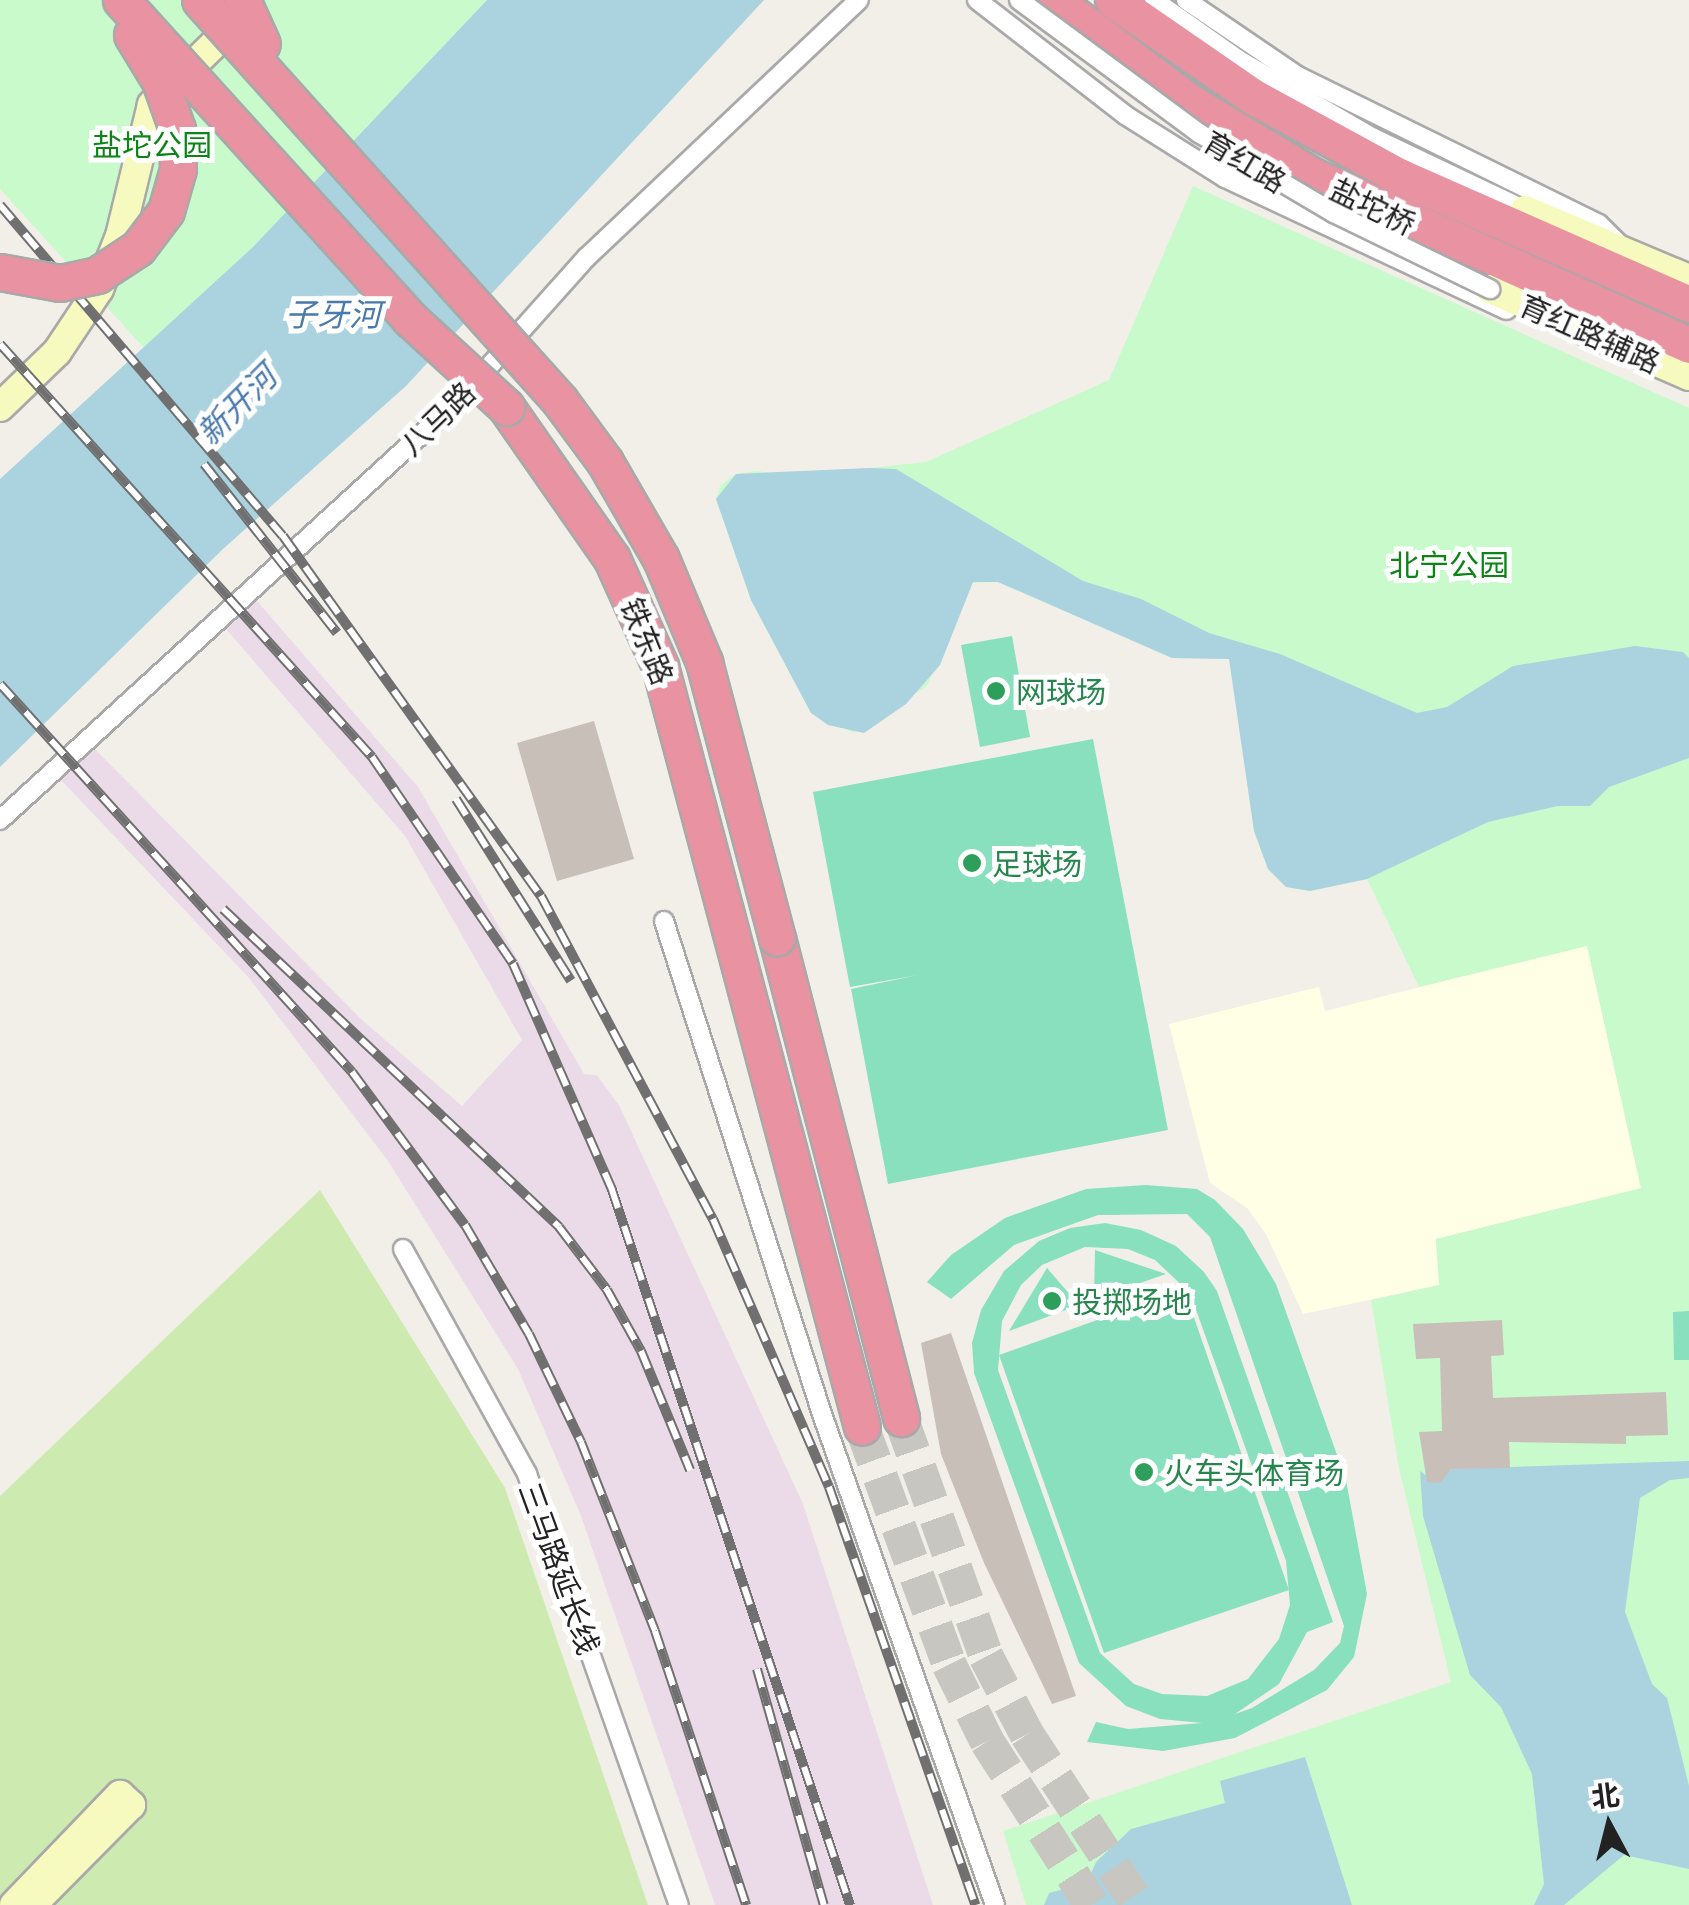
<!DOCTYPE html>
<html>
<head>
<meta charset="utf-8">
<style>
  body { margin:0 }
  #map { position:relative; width:1689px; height:1905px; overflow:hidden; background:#f2efe9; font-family:Commissioner,"Noto Sans SC",sans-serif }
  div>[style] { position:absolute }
  .industrial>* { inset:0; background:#ebdbe8 }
  .education>* { inset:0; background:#ffffe5 }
  .grass>* { inset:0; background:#cdebb0 }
  .park>* { inset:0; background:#c8facc }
  .pitch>* { inset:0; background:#88e0be }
  .water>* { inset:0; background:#aad3df }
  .building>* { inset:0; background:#c7bfb8 }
  .highway-tunnel>* { height:35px; margin-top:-17.5px; transform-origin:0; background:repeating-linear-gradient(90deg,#c8c6c1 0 35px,transparent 0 53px) }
  .roads { filter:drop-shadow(2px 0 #a9a9a9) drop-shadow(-2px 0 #a9a9a9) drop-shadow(0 2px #a9a9a9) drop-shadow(0 -2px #a9a9a9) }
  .street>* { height:18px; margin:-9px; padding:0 9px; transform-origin:9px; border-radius:9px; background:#fff }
  .secondary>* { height:28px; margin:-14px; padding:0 14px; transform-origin:14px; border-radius:14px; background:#f7fabf }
  .highway>* { height:35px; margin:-17.5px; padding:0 17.5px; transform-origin:17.5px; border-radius:17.5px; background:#e892a2 }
  .rail>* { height:10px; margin-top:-5px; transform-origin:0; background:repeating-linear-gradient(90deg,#fff 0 19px,#707070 0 38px); box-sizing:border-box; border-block:2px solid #707070 }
  .bridges { filter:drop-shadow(2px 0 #a9a9a9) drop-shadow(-2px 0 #a9a9a9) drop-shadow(0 2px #a9a9a9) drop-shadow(0 -2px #a9a9a9) }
  .street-bridge>* { height:18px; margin:-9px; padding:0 9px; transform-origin:9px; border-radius:9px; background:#fff }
  .highway-bridge>* { height:35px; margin:-17.5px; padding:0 17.5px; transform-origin:17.5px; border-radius:17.5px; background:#e892a2 }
  .dots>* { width:28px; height:28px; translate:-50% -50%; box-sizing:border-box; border:5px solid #fff; border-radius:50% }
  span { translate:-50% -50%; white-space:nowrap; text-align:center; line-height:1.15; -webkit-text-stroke:10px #fff; paint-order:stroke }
  .park-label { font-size:30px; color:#0c8416 }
  .street-label { font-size:30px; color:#222 }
  .leisure-label { font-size:30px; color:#27864d }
  .left { translate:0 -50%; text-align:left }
  .water-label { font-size:32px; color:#4a7aab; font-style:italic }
  .north { position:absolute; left:1559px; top:1775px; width:100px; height:100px; -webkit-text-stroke:8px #fff; paint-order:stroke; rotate:353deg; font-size:28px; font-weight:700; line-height:40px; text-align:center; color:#222 }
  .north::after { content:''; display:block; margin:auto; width:35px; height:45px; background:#222; clip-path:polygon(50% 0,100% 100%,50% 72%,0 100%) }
</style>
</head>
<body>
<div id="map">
  <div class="industrial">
    <div style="clip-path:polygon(257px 601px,418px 787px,584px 1074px,597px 1075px,620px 1107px,803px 1504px,933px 1905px,715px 1905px,581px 1516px,518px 1369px,388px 1161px,249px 978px,61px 780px,93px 747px,361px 1019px,462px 1106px,522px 1040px,405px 836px,226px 629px)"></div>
  </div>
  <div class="education">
    <div style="clip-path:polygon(1587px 945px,1641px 1189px,1436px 1239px,1439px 1285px,1303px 1314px,1266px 1234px,1247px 1208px,1210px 1183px,1169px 1024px,1319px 987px,1325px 1011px)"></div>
  </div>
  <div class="grass">
    <div style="clip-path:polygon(320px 1190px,505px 1488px,648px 1905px,0 1905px,0 1496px)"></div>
  </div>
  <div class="park">
    <div style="clip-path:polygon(0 0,487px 0,254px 247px,145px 349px,0 189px)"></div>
    <div style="clip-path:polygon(1193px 186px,1689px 408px,1689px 1905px,1026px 1905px,1003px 1831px,1451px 1682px,1399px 1469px,1371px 1300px,1439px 1285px,1436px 1239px,1641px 1188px,1587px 946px,1419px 987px,1367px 879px,1310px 891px,1286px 887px,1268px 869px,1254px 831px,1230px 659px,1172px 658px,998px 582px,972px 583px,927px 686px,854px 733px,811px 713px,751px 600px,716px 499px,721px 485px,736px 474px,757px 471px,794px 476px,926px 462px,1109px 380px)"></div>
  </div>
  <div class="pitch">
    <div style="clip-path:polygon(1012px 636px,1030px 737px,980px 747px,961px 645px)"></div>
    <div style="clip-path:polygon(1093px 739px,1168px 1130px,888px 1184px,851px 989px,918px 975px,850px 987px,813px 792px)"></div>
    <div style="clip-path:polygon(evenodd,1146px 1185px,1197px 1189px,1215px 1200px,1243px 1229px,1276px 1284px,1346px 1480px,1367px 1594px,1354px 1657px,1327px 1690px,1235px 1738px,1163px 1751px,1087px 1742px,1096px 1722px,1128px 1729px,1202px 1723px,1160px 1719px,1126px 1706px,1079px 1663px,974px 1373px,972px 1343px,981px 1310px,1004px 1271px,1039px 1241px,1070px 1228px,1105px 1223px,1141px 1230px,1176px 1246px,1204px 1272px,1217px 1291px,1333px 1622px,1307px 1632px,1279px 1684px,1235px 1714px,1252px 1708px,1314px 1670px,1340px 1643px,1344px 1626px,1210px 1237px,1187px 1214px,1098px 1215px,1014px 1245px,951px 1299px,927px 1282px,951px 1255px,1005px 1218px,1086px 1189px,1146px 1185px,1085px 1247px,1128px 1249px,1155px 1260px,1190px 1293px,1286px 1561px,1290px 1605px,1279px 1639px,1248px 1679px,1207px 1696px,1162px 1694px,1134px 1684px,1100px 1653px,998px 1370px,1002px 1321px,1021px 1285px,1042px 1265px,1085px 1247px)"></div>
    <div style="clip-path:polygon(1095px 1250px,1166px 1274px,1094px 1299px)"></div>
    <div style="clip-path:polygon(1047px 1268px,1079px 1305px,1009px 1331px)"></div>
    <div style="clip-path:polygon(1184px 1289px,1289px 1590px,1104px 1653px,999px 1355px)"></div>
    <div style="clip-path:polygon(1689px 1311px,1689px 1360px,1674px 1360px,1673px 1312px)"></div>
  </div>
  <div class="water">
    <div style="clip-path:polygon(487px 0,764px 0,406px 386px,223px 549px,0 767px,0 479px,253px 247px)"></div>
    <div style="clip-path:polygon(869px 468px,896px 469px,1083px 581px,1141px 599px,1209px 633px,1280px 654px,1417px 713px,1447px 707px,1513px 666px,1635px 646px,1683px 652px,1689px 658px,1689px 758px,1609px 787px,1590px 806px,1558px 806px,1488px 822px,1367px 879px,1310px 891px,1286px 887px,1268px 869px,1254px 831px,1229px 659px,1172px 658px,998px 582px,973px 582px,940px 665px,906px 704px,864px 733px,828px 725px,811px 713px,751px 600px,716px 499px,736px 474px)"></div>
    <div style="clip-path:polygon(1689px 1461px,1689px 1478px,1670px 1480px,1640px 1498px,1625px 1612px,1652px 1684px,1667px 1698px,1689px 1786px,1689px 1869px,1624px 1855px,1564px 1905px,1534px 1905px,1544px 1884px,1532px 1774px,1501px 1707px,1470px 1675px,1423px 1516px,1420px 1471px,1437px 1483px,1451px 1469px)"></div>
    <div style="clip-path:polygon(1305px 1757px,1352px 1905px,1044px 1905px,1049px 1893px,1087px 1883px,1096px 1862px,1131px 1829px,1225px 1803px,1220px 1781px)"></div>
  </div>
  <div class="building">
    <div style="clip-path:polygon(594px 721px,634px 859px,557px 881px,517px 743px)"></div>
    <div style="clip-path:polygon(1502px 1320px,1504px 1355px,1491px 1356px,1493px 1398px,1666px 1392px,1668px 1435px,1626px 1436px,1626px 1444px,1509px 1442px,1510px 1468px,1451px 1469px,1440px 1483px,1427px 1482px,1419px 1432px,1442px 1431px,1440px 1358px,1416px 1359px,1413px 1324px)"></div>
    <div style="clip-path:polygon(951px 1333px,1076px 1696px,1052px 1704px,984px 1563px,941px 1454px,921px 1343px)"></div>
  </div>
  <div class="highway-tunnel">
    <div style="left:901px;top:1418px;width:253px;rotate:70.3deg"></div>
    <div style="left:986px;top:1656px;width:88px;rotate:62.3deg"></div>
    <div style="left:1027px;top:1734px;width:204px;rotate:56.8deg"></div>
    <div style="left:862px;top:1427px;width:252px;rotate:69.8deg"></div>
    <div style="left:949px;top:1664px;width:86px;rotate:63.7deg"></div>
    <div style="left:987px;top:1741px;width:195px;rotate:57.4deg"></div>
  </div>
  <div class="roads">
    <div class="street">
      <div style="left:977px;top:0;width:187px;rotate:37.8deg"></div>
      <div style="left:1125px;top:115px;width:118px;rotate:32.2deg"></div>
      <div style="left:1225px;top:178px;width:311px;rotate:25.1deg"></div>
      <div style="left:1154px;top:0;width:104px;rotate:35.2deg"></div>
      <div style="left:1239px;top:60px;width:154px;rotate:30.1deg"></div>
      <div style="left:1372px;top:137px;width:170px;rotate:25.5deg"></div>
      <div style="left:1186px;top:0;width:135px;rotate:34.2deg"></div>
      <div style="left:1298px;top:76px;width:335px;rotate:26.2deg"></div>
      <div style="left:1599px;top:224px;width:30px;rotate:45deg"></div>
      <div style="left:0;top:820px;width:624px;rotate:-42.47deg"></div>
      <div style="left:460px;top:399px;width:191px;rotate:-48.2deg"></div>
      <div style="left:587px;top:257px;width:374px;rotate:-43.4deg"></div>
      <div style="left:664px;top:921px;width:518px;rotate:72.23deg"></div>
      <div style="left:822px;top:1414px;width:521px;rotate:70.59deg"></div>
      <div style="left:403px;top:1249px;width:257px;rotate:61.1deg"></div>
      <div style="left:527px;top:1474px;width:457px;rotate:70.6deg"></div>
    </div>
    <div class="secondary">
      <div style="left:1525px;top:210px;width:178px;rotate:22.8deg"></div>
      <div style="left:1490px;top:289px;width:217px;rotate:23.6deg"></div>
      <div style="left:0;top:407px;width:79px;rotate:-44deg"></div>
      <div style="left:57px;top:352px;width:76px;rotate:-56.3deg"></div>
      <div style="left:99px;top:289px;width:57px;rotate:-68.4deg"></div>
      <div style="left:120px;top:236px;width:135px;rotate:-76.3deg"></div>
      <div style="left:152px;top:105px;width:126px;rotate:-44.4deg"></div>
      <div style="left:14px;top:1905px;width:153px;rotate:-46.1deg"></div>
      <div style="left:120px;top:1795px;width:15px;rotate:42deg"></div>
      <div style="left:131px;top:1805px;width:141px;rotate:134.7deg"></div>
    </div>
    <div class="highway">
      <div style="left:1054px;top:0;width:170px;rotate:36.9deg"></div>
      <div style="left:1190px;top:102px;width:144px;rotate:31deg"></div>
      <div style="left:1313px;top:176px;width:412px;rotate:24.2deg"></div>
      <div style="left:1113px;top:0;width:169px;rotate:34.6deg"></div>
      <div style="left:1252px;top:96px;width:167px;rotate:28.6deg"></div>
      <div style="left:1399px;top:176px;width:317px;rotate:23.8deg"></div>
      <div style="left:506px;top:407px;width:185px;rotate:55.1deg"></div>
      <div style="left:612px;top:559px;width:117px;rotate:65.8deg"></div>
      <div style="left:660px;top:666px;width:787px;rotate:75.13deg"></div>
      <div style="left:777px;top:938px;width:496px;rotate:75.5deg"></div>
    </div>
  </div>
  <div class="rail">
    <div style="left:0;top:205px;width:435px;rotate:49.5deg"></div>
    <div style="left:283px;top:536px;width:443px;rotate:54.4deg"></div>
    <div style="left:541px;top:896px;width:366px;rotate:62deg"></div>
    <div style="left:713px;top:1219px;width:292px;rotate:66.6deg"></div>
    <div style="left:829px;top:1487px;width:443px;rotate:70.7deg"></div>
    <div style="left:0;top:344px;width:556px;rotate:47.99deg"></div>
    <div style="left:372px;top:757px;width:250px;rotate:55.7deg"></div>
    <div style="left:513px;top:964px;width:247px;rotate:66.3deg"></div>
    <div style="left:612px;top:1190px;width:754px;rotate:71.59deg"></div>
    <div style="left:204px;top:464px;width:215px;rotate:51.8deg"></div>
    <div style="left:0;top:684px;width:524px;rotate:47.79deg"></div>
    <div style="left:352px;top:1072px;width:190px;rotate:53.6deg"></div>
    <div style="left:465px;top:1225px;width:126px;rotate:59.6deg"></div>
    <div style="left:529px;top:1334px;width:120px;rotate:64.3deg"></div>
    <div style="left:581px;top:1442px;width:203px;rotate:68.6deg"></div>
    <div style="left:655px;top:1631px;width:289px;rotate:71.6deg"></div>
    <div style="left:456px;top:799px;width:215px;rotate:57.7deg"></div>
    <div style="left:223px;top:909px;width:463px;rotate:43.4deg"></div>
    <div style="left:559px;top:1227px;width:79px;rotate:52.7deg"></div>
    <div style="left:607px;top:1290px;width:70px;rotate:60.9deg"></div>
    <div style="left:641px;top:1351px;width:129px;rotate:67.6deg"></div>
    <div style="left:757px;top:1669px;width:245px;rotate:74.2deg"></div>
  </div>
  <div class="bridges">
    <div class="street-bridge">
      <div style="left:1019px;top:0;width:224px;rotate:36.5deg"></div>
      <div style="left:1199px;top:133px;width:157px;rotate:30.7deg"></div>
      <div style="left:1334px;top:213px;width:174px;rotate:26deg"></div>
    </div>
    <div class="highway-bridge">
      <div style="left:121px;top:0;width:429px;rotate:47.8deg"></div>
      <div style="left:409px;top:318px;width:132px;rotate:42.5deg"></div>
      <div style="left:200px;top:0;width:539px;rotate:48.08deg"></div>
      <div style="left:560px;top:401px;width:76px;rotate:53.6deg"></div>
      <div style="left:605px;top:462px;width:112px;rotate:60deg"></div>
      <div style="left:661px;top:559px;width:112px;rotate:67.3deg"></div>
      <div style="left:704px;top:662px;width:285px;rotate:75.2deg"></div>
      <div style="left:242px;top:0;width:48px;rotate:65.6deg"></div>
      <div style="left:0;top:272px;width:61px;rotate:10.4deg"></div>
      <div style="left:60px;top:283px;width:38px;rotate:-12deg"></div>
      <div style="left:97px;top:275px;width:49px;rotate:-33.4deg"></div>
      <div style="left:138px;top:248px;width:46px;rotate:-52.9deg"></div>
      <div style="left:166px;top:211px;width:44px;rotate:-74.1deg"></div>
      <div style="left:178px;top:169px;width:40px;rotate:-91.4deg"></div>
      <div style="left:177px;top:129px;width:51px;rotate:-109.5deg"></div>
      <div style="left:160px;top:81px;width:54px;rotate:-121.3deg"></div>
    </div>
  </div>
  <div class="dots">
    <div style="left:996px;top:691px;background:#2e9e5b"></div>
    <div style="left:972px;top:863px;background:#2e9e5b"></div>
    <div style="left:1052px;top:1301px;background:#2e9e5b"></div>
    <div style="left:1144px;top:1472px;background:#2e9e5b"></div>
  </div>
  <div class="park-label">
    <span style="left:152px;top:144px">盐坨公园</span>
    <span style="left:1449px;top:564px">北宁公园</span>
  </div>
  <div class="street-label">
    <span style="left:1245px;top:161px;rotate:31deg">育红路</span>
    <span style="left:1373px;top:206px;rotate:26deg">盐坨桥</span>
    <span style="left:1590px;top:333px;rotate:24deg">育红路辅路</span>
    <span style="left:437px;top:418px;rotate:-44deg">八马路</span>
    <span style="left:648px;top:641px;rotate:68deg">铁东路</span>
    <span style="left:560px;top:1568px;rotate:70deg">三马路延长线</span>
  </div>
  <div class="leisure-label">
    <span class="left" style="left:1016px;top:691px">网球场</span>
    <span class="left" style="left:992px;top:863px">足球场</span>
    <span class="left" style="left:1072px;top:1301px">投掷场地</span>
    <span class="left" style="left:1164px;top:1472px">火车头体育场</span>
  </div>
  <div class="water-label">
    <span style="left:333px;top:313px">子牙河</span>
    <span style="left:236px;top:404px;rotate:-45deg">新开河</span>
  </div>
  <div class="north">北</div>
</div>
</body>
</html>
